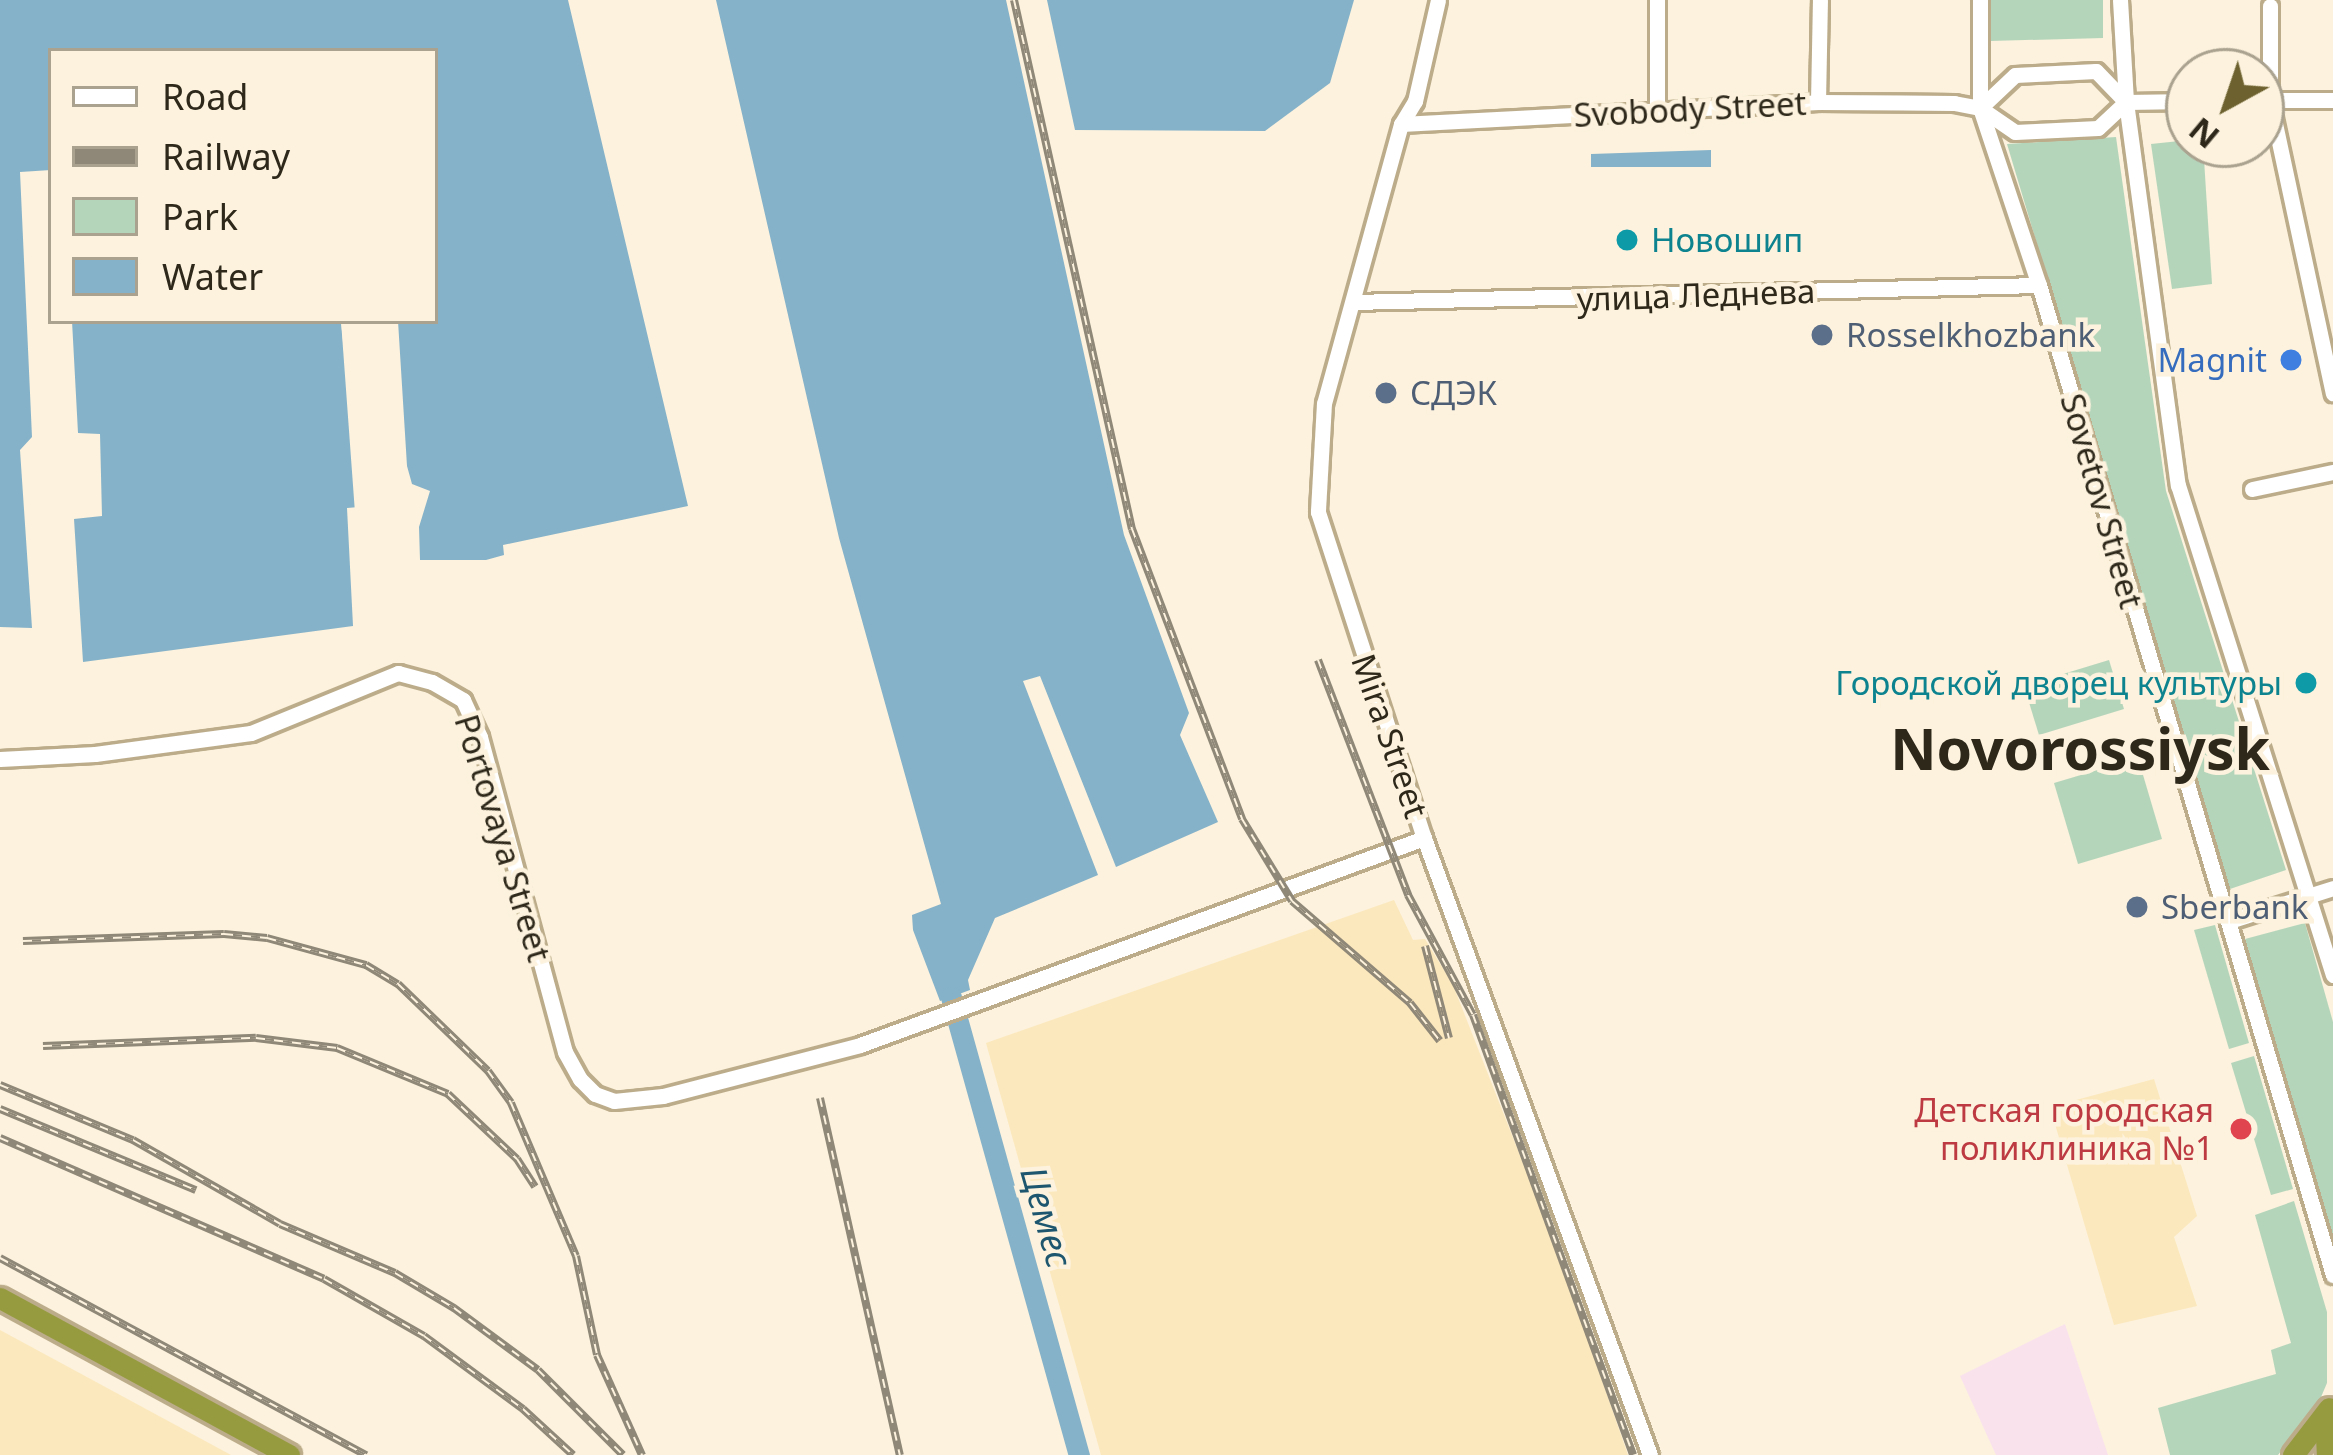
<!DOCTYPE html>
<html>
<head>
<meta charset="utf-8">
<style>
  body { margin:0 }
  #map { position:relative; width:2333px; height:1455px; overflow:hidden; background:#fcf2dd; font-family:"Noto Sans",sans-serif }
  div>[style] { position:absolute }
  .commercial>* { inset:0; background:#fae2ed }
  .built>* { inset:0; background:#fce8bd }
  .green>* { inset:0; background:#b5d5bb }
  .water>* { inset:0; background:#85b2c9 }
  .pier>* { inset:0; background:#fcf2dd }
  .river>* { height:21px; margin:-10.5px; padding:0 10.5px; transform-origin:10.5px; border-radius:10.5px; background:#85b2c9 }
  .roads { filter:drop-shadow(3px 0 #bcac8a) drop-shadow(-3px 0 #bcac8a) drop-shadow(0 3px #bcac8a) drop-shadow(0 -3px #bcac8a) }
  .minor>* { height:15px; margin:-7.5px; padding:0 7.5px; transform-origin:7.5px; border-radius:7.5px; background:#fff }
  .highway>* { height:21px; margin:-10.5px; padding:0 10.5px; transform-origin:10.5px; border-radius:10.5px; background:#969b40 }
  .rail>* { height:8px; margin-top:-4px; transform-origin:0; background:repeating-linear-gradient(90deg,#fcf2dd 0 9px,#8f8777 0 18px); box-sizing:border-box; border-block:3px solid #8f8777 }
  .dots>* { width:33px; height:33px; translate:-50% -50%; box-sizing:border-box; border:6px solid #fcf2dd; border-radius:50% }
  span { translate:-50% -50%; white-space:nowrap; text-align:center; line-height:1.15; -webkit-text-stroke:9px #fcf2dd; paint-order:stroke }
  .street-label { font-size:33px; color:#2e281b }
  .culture-label { font-size:33px; color:#0d838f }
  .left { translate:0 -50%; text-align:left }
  .right { translate:-100% -50%; text-align:right }
  .service-label { font-size:33px; color:#4e5e75 }
  .shop-label { font-size:33px; color:#366cbe }
  .health-label { font-size:33px; color:#be3a42 }
  .water-label { font-size:36px; color:#1d566e; font-style:italic }
  .town-label { font-size:57px; color:#2e281b; font-weight:700 }
  .legend { position:absolute; left:48px; top:48px; width:390px; height:276px; box-sizing:border-box; background:#fcf2dd; border:3px solid #aaa18f; margin:0; padding:15px 21px; list-style:none; font-size:36px; color:#2e281b }
  .legend li { display:flex; align-items:center; gap:24px; height:60px }
  .legend b { width:60px; border:3px solid #aaa18f }
  .north { position:absolute; left:2165px; top:48px; width:120px; height:120px; box-sizing:border-box; background:#fcf2dd; border:3px solid #aaa18f; border-radius:50%; rotate:220deg; font-size:33px; font-weight:700; line-height:48px; text-align:center; color:#2e281b }
  .north::after { content:''; display:block; margin:auto; width:42px; height:54px; background:#6d622f; clip-path:polygon(50% 0,100% 100%,50% 72%,0 100%) }
</style>
</head>
<body>
<div id="map">
  <div class="commercial">
    <div style="clip-path:polygon(2065px 1324px,2108px 1455px,1996px 1455px,1960px 1376px)"></div>
  </div>
  <div class="built">
    <div style="clip-path:polygon(1394px 900px,1413px 940px,1425px 939px,1453px 985px,1552px 1237px,1628px 1455px,1101px 1455px,986px 1043px)"></div>
    <div style="clip-path:polygon(2154px 1079px,2197px 1216px,2174px 1237px,2197px 1306px,2114px 1325px,2050px 1107px)"></div>
    <div style="clip-path:polygon(0 1330px,231px 1455px,0 1455px)"></div>
  </div>
  <div class="green">
    <div style="clip-path:polygon(1990px 0,2103px 0,2103px 38px,1990px 41px)"></div>
    <div style="clip-path:polygon(2116px 137px,2166px 491px,2286px 870px,2230px 889px,2007px 144px)"></div>
    <div style="clip-path:polygon(2189px 140px,2203px 144px,2212px 284px,2172px 289px,2151px 144px)"></div>
    <div style="clip-path:polygon(2109px 660px,2124px 709px,2039px 735px,2024px 686px)"></div>
    <div style="clip-path:polygon(2138px 758px,2162px 839px,2078px 864px,2054px 783px)"></div>
    <div style="clip-path:polygon(2305px 923px,2333px 1022px,2333px 1243px,2245px 939px)"></div>
    <div style="clip-path:polygon(2215px 925px,2249px 1043px,2229px 1049px,2194px 930px)"></div>
    <div style="clip-path:polygon(2254px 1056px,2293px 1189px,2271px 1195px,2231px 1063px)"></div>
    <div style="clip-path:polygon(2294px 1201px,2327px 1312px,2327px 1383px,2318px 1404px,2278px 1455px,2170px 1455px,2158px 1408px,2276px 1374px,2271px 1350px,2291px 1343px,2255px 1215px)"></div>
  </div>
  <div class="water">
    <div style="clip-path:polygon(0 0,568px 0,688px 506px,503px 545px,504px 555px,486px 560px,420px 560px,419px 527px,430px 491px,412px 484px,407px 466px,398px 321px,435px 321px,435px 51px,51px 51px,51px 170px,20px 172px,32px 437px,20px 450px,32px 628px,0 627px)"></div>
    <div style="clip-path:polygon(716px 0,1006px 0,1124px 535px,1189px 713px,1180px 735px,1218px 822px,1116px 867px,1040px 676px,1023px 681px,1098px 875px,995px 918px,968px 980px,970px 990px,940px 1001px,913px 930px,912px 915px,941px 904px,839px 538px)"></div>
    <div style="clip-path:polygon(1047px 0,1354px 0,1330px 83px,1265px 131px,1075px 130px)"></div>
    <div style="clip-path:polygon(1711px 150px,1711px 167px,1591px 167px,1591px 154px)"></div>
    <div style="clip-path:polygon(72px 321px,341px 321px,359px 507px,347px 508px,353px 626px,83px 662px,74px 519px,102px 516px,100px 434px,78px 433px)"></div>
  </div>
  <div class="pier">
    <div style="clip-path:polygon(341px 321px,347px 321px,353px 410px,365px 424px,365px 507px,359px 513px,355px 513px)"></div>
  </div>
  <div class="river">
    <div style="left:951px;top:997px;width:476px;rotate:74.4deg"></div>
  </div>
  <div class="roads">
    <div class="minor">
      <div style="left:1438px;top:0;width:104px;rotate:102.8deg"></div>
      <div style="left:1415px;top:101px;width:27px;rotate:121deg"></div>
      <div style="left:1401px;top:124px;width:289px;rotate:105.4deg"></div>
      <div style="left:1324px;top:403px;width:109px;rotate:93.2deg"></div>
      <div style="left:1318px;top:512px;width:343px;rotate:72deg"></div>
      <div style="left:1424px;top:838px;width:657px;rotate:69.88deg"></div>
      <div style="left:1980px;top:0;width:108px;rotate:90deg"></div>
      <div style="left:1980px;top:108px;width:187px;rotate:71.6deg"></div>
      <div style="left:2039px;top:285px;width:1033px;rotate:73.46deg"></div>
      <div style="left:2120px;top:0;width:102px;rotate:86.6deg"></div>
      <div style="left:2126px;top:102px;width:387px;rotate:82.3deg"></div>
      <div style="left:2178px;top:485px;width:514px;rotate:72.45deg"></div>
      <div style="left:2270px;top:6px;width:94px;rotate:90deg"></div>
      <div style="left:2270px;top:100px;width:300px;rotate:77.9deg"></div>
      <div style="left:2264px;top:100px;width:69px"></div>
      <div style="left:1818px;top:102px;width:102px;rotate:-88.9deg"></div>
      <div style="left:1980px;top:108px;width:48px;rotate:-43.3deg"></div>
      <div style="left:2015px;top:75px;width:81px;rotate:-2.8deg"></div>
      <div style="left:2096px;top:71px;width:42px;rotate:46deg"></div>
      <div style="left:1657px;top:111px;width:111px;rotate:-90deg"></div>
      <div style="left:1401px;top:124px;width:418px;rotate:-3deg"></div>
      <div style="left:1818px;top:102px;width:136px;rotate:0.4deg"></div>
      <div style="left:1954px;top:103px;width:26px;rotate:11deg"></div>
      <div style="left:1980px;top:108px;width:42px;rotate:34.4deg"></div>
      <div style="left:2015px;top:132px;width:83px;rotate:-2.8deg"></div>
      <div style="left:2098px;top:128px;width:38px;rotate:-43deg"></div>
      <div style="left:2126px;top:102px;width:63px;rotate:-0.9deg"></div>
      <div style="left:1353px;top:302px;width:686px;rotate:-1.42deg"></div>
      <div style="left:2252px;top:489px;width:83px;rotate:-11.9deg"></div>
      <div style="left:0;top:759px;width:95px;rotate:-3deg"></div>
      <div style="left:95px;top:754px;width:157px;rotate:-7.7deg"></div>
      <div style="left:251px;top:733px;width:159px;rotate:-22.2deg"></div>
      <div style="left:398px;top:673px;width:35px;rotate:15deg"></div>
      <div style="left:432px;top:682px;width:36px;rotate:30deg"></div>
      <div style="left:463px;top:700px;width:41px;rotate:65.3deg"></div>
      <div style="left:480px;top:737px;width:326px;rotate:74.9deg"></div>
      <div style="left:565px;top:1052px;width:31px;rotate:61deg"></div>
      <div style="left:580px;top:1079px;width:21px;rotate:45deg"></div>
      <div style="left:595px;top:1094px;width:20px;rotate:20deg"></div>
      <div style="left:614px;top:1101px;width:49px;rotate:-5.8deg"></div>
      <div style="left:663px;top:1096px;width:203px;rotate:-14.5deg"></div>
      <div style="left:860px;top:1045px;width:601px;rotate:-20.15deg"></div>
      <div style="left:2229px;top:921px;width:109px;rotate:-17.6deg"></div>
    </div>
    <div class="highway">
      <div style="left:0;top:1298px;width:329px;rotate:28.5deg"></div>
      <div style="left:2325px;top:1418px;width:37px;rotate:87deg"></div>
      <div style="left:2293px;top:1455px;width:59px;rotate:-52.5deg"></div>
    </div>
  </div>
  <div class="rail">
    <div style="left:1014px;top:0;width:542px;rotate:77.43deg"></div>
    <div style="left:1132px;top:529px;width:310px;rotate:69.2deg"></div>
    <div style="left:1242px;top:819px;width:96px;rotate:58.6deg"></div>
    <div style="left:1292px;top:901px;width:156px;rotate:40.8deg"></div>
    <div style="left:1410px;top:1003px;width:48px;rotate:51.7deg"></div>
    <div style="left:1318px;top:660px;width:252px;rotate:69deg"></div>
    <div style="left:1408px;top:895px;width:136px;rotate:61.6deg"></div>
    <div style="left:1473px;top:1015px;width:468px;rotate:70deg"></div>
    <div style="left:23px;top:941px;width:201px;rotate:-2deg"></div>
    <div style="left:224px;top:934px;width:43px;rotate:5.3deg"></div>
    <div style="left:267px;top:938px;width:103px;rotate:15.3deg"></div>
    <div style="left:366px;top:965px;width:37px;rotate:31deg"></div>
    <div style="left:398px;top:984px;width:125px;rotate:44deg"></div>
    <div style="left:488px;top:1071px;width:39px;rotate:54deg"></div>
    <div style="left:511px;top:1103px;width:166px;rotate:67deg"></div>
    <div style="left:576px;top:1256px;width:101px;rotate:78deg"></div>
    <div style="left:597px;top:1355px;width:110px;rotate:65.8deg"></div>
    <div style="left:1425px;top:946px;width:95px;rotate:75.4deg"></div>
    <div style="left:43px;top:1046px;width:213px;rotate:-2.2deg"></div>
    <div style="left:256px;top:1038px;width:82px;rotate:7deg"></div>
    <div style="left:337px;top:1048px;width:120px;rotate:22.5deg"></div>
    <div style="left:448px;top:1094px;width:95px;rotate:43.3deg"></div>
    <div style="left:517px;top:1159px;width:33px;rotate:57deg"></div>
    <div style="left:0;top:1085px;width:144px;rotate:22.5deg"></div>
    <div style="left:133px;top:1140px;width:169px;rotate:29.7deg"></div>
    <div style="left:280px;top:1224px;width:125px;rotate:23.1deg"></div>
    <div style="left:395px;top:1273px;width:69px;rotate:30.7deg"></div>
    <div style="left:454px;top:1308px;width:104px;rotate:36.4deg"></div>
    <div style="left:538px;top:1370px;width:120px;rotate:45deg"></div>
    <div style="left:820px;top:1098px;width:366px;rotate:77.4deg"></div>
    <div style="left:0;top:1109px;width:212px;rotate:22.5deg"></div>
    <div style="left:0;top:1138px;width:353px;rotate:23.5deg"></div>
    <div style="left:324px;top:1279px;width:115px;rotate:29.7deg"></div>
    <div style="left:424px;top:1336px;width:123px;rotate:36.4deg"></div>
    <div style="left:523px;top:1409px;width:68px;rotate:42.6deg"></div>
    <div style="left:0;top:1258px;width:416px;rotate:28.3deg"></div>
  </div>
  <div class="dots">
    <div style="left:1627px;top:240px;background:#0f9aa8"></div>
    <div style="left:1822px;top:335px;background:#5c6f8a"></div>
    <div style="left:2291px;top:360px;background:#3f7fe0"></div>
    <div style="left:1386px;top:393px;background:#5c6f8a"></div>
    <div style="left:2306px;top:683px;background:#0f9aa8"></div>
    <div style="left:2137px;top:907px;background:#5c6f8a"></div>
    <div style="left:2241px;top:1129px;background:#e0444e"></div>
  </div>
  <div class="street-label">
    <span style="left:1690px;top:109px;rotate:-3deg">Svobody Street</span>
    <span style="left:1696px;top:295px;rotate:-2deg">улица Леднева</span>
    <span style="left:2102px;top:501px;rotate:74deg">Sovetov Street</span>
    <span style="left:1390px;top:736px;rotate:71deg">Mira Street</span>
    <span style="left:503px;top:838px;rotate:73deg">Portovaya Street</span>
  </div>
  <div class="culture-label">
    <span class="left" style="left:1651px;top:240px">Новошип</span>
    <span class="right" style="left:2282px;top:683px">Городской дворец культуры</span>
  </div>
  <div class="service-label">
    <span class="left" style="left:1846px;top:335px">Rosselkhozbank</span>
    <span class="left" style="left:1410px;top:393px">СДЭК</span>
    <span class="left" style="left:2161px;top:907px">Sberbank</span>
  </div>
  <div class="shop-label">
    <span class="right" style="left:2267px;top:360px">Magnit</span>
  </div>
  <div class="health-label">
    <span class="right" style="left:2214px;top:1129px">Детская городская<br>поликлиника №1</span>
  </div>
  <div class="water-label">
    <span style="left:1047px;top:1217px;rotate:74deg">Цемес</span>
  </div>
  <div class="town-label">
    <span style="left:2080px;top:749px">Novorossiysk</span>
  </div>
  <ul class="legend">
  <li><b style="height:15px;background:#fff"></b>Road</li>
  <li><b style="height:15px;background:#8f8777"></b>Railway</li>
  <li><b style="height:33px;background:#b5d5bb"></b>Park</li>
  <li><b style="height:33px;background:#85b2c9"></b>Water</li>
  </ul>
  <div class="north">N</div>
</div>
</body>
</html>
